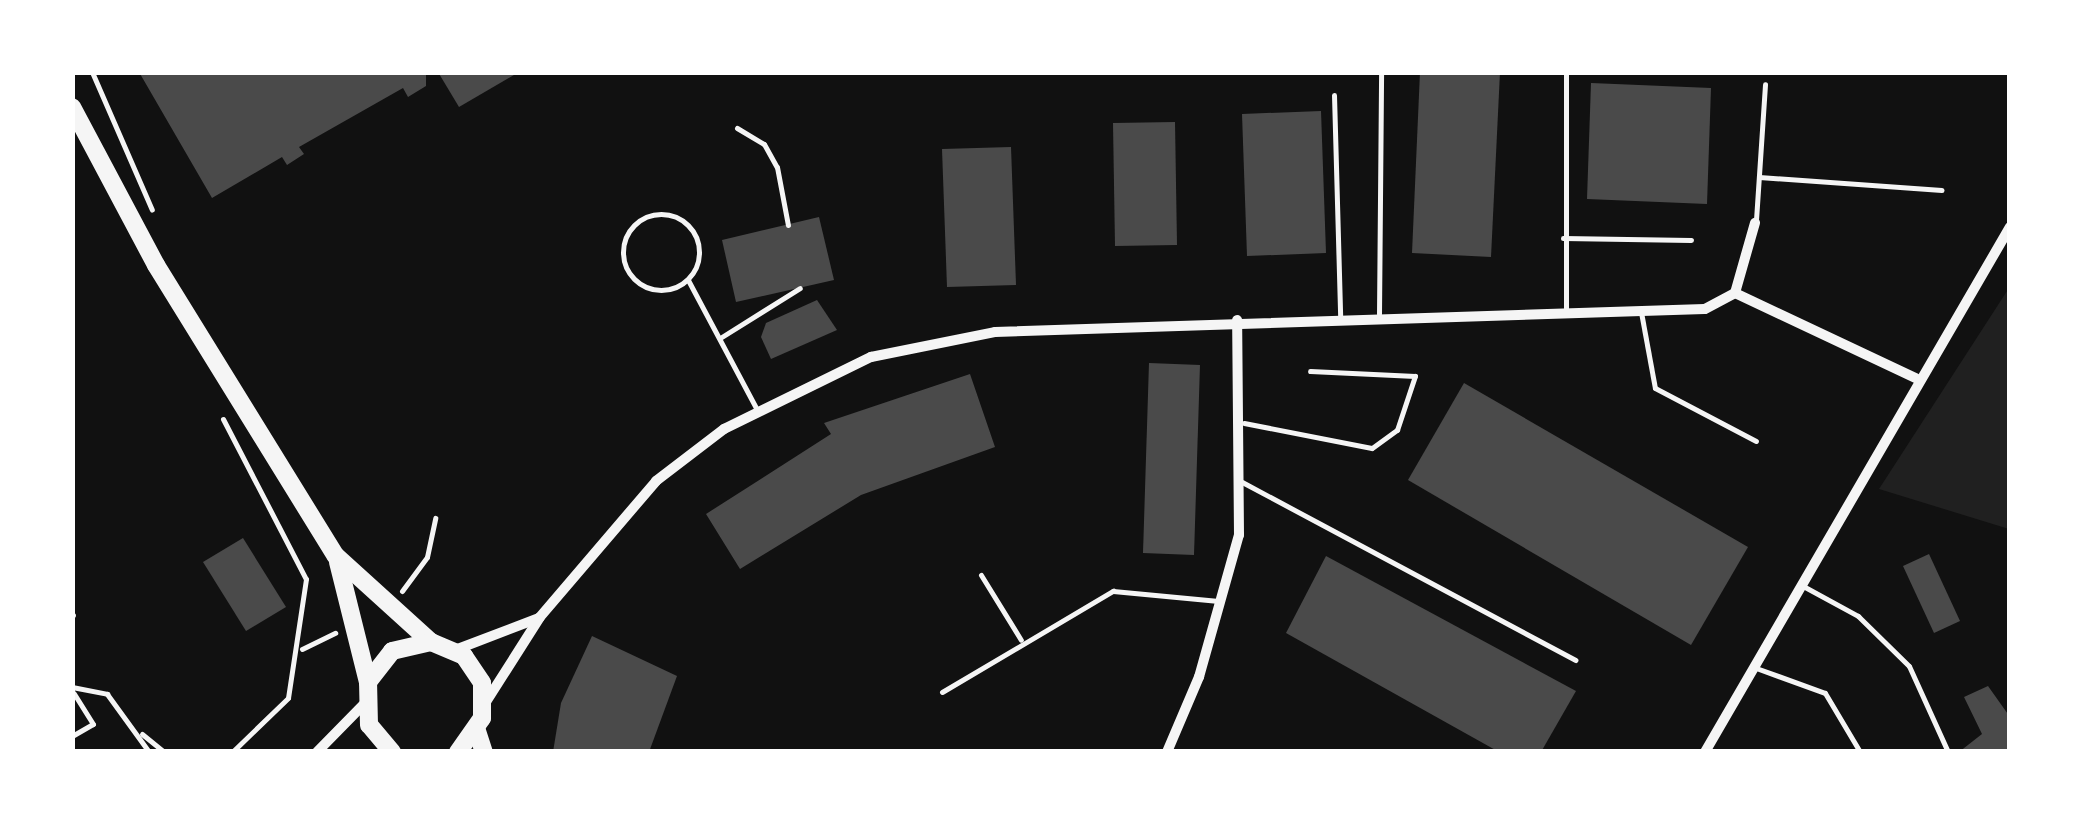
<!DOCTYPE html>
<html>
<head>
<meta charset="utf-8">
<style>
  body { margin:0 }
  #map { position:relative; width:2082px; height:824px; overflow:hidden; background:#111; font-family:Karla,sans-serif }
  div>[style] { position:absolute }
  .green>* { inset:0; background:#202020 }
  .building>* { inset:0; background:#4a4a4a }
  .path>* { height:5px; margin:-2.5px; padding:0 2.5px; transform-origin:2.5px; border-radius:2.5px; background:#f5f5f5 }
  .service>* { height:5px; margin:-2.5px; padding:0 2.5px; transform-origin:2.5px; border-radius:2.5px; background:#f5f5f5 }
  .service>.ring { margin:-2.5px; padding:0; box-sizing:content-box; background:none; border:5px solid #f5f5f5; border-radius:50% }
  .minor>* { height:10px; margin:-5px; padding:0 5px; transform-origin:5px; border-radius:5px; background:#f5f5f5 }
  .primary>* { height:18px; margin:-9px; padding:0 9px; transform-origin:9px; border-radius:9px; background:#f5f5f5 }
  span { translate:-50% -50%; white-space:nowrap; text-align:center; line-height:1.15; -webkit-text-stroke:10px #fff; paint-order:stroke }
  .frame { position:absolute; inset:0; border:75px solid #fff; pointer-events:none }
</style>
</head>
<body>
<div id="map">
  <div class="green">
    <div style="clip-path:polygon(2009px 288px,2009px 529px,1879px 489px)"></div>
  </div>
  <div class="building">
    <div style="clip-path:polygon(139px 72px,426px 72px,426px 86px,408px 97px,403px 88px,299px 147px,304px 154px,287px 165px,282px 157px,212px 198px)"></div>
    <div style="clip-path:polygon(438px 72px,519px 72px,459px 107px)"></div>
    <div style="clip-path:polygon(1420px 72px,1500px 72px,1491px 257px,1412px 253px)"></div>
    <div style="clip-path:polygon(1591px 83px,1711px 88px,1707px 204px,1587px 199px)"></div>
    <div style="clip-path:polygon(1321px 111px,1326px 253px,1247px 256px,1242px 114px)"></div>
    <div style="clip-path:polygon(1175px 122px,1177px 245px,1115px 246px,1113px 123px)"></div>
    <div style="clip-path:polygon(1011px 147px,1016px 285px,947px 287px,942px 149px)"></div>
    <div style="clip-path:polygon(819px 217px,834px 280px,736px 302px,722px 240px)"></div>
    <div style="clip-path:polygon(817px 300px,837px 330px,771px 359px,761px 337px,766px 323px)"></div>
    <div style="clip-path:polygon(1149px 363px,1200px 365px,1194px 555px,1143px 553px)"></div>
    <div style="clip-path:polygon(970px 374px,995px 447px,861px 495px,740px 569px,706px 514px,831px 434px,824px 423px)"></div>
    <div style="clip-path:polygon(1464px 383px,1748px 547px,1691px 645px,1408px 480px)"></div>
    <div style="clip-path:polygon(243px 538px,286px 607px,246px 631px,203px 562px)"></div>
    <div style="clip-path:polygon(1929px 554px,1960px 621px,1934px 633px,1903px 566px)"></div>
    <div style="clip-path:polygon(1326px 556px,1576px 691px,1541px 752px,1499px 752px,1286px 633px)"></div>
    <div style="clip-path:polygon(592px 636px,677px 676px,649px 752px,553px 752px,561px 703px)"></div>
    <div style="clip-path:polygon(1988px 686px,2010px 717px,2010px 752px,1959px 752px,1982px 734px,1964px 697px)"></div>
  </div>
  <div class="path">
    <div style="left:92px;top:72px;width:150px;rotate:66.5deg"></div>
    <div style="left:223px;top:419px;width:180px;rotate:62.6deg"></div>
    <div style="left:306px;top:579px;width:120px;rotate:98.6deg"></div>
    <div style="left:288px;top:698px;width:78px;rotate:136deg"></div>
    <div style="left:402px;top:591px;width:42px;rotate:-53.7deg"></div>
    <div style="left:427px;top:557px;width:40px;rotate:-78deg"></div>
    <div style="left:302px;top:649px;width:37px;rotate:-26deg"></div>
  </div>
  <div class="service">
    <div style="left:1566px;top:72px;width:241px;rotate:90deg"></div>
    <div style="left:1334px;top:95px;width:221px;rotate:88.4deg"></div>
    <div style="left:737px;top:128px;width:31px;rotate:31deg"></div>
    <div style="left:764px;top:144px;width:26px;rotate:61deg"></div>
    <div style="left:777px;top:167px;width:59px;rotate:79.3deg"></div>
    <div style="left:1759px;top:177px;width:183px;rotate:4.1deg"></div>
    <div class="ring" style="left:623px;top:214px;width:71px;height:71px"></div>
    <div style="left:1756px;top:220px;width:136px;rotate:-86.2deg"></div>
    <div style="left:1563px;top:238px;width:128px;rotate:0.9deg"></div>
    <div style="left:688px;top:280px;width:147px;rotate:62deg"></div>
    <div style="left:1641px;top:312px;width:77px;rotate:79.6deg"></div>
    <div style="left:1655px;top:388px;width:114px;rotate:27.7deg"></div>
    <div style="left:1379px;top:314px;width:242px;rotate:-89.5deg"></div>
    <div style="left:720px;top:338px;width:94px;rotate:-32deg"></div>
    <div style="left:1244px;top:423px;width:130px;rotate:11.1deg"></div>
    <div style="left:1372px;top:448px;width:31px;rotate:-36deg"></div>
    <div style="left:1397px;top:430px;width:57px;rotate:-71.6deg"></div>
    <div style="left:1415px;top:376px;width:105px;rotate:-177.3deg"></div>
    <div style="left:1242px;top:482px;width:378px;rotate:28.1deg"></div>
    <div style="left:981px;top:575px;width:76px;rotate:58.4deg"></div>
    <div style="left:1803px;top:586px;width:63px;rotate:28.6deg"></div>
    <div style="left:1858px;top:616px;width:71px;rotate:44.4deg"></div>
    <div style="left:1909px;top:666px;width:94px;rotate:65.6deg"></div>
    <div style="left:72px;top:615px;width:1px"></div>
    <div style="left:1756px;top:668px;width:73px;rotate:19.9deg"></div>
    <div style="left:1825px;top:693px;width:69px;rotate:59.3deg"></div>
    <div style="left:72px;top:687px;width:36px;rotate:11deg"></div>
    <div style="left:107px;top:694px;width:72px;rotate:54.1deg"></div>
    <div style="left:942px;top:692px;width:199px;rotate:-30.6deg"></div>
    <div style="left:1113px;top:591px;width:106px;rotate:5.4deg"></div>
    <div style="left:142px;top:734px;width:28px;rotate:39deg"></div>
    <div style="left:72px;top:736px;width:24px;rotate:-30deg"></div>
    <div style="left:93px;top:724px;width:36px;rotate:-122deg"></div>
  </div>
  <div class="minor">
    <div style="left:1735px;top:293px;width:200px;rotate:25.2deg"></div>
    <div style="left:1735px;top:293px;width:73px;rotate:-74.1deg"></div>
    <div style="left:455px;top:650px;width:90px;rotate:-20.9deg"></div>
    <div style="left:484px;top:705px;width:104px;rotate:-57.5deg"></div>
    <div style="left:540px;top:617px;width:179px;rotate:-49.5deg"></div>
    <div style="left:656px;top:481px;width:86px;rotate:-37.4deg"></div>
    <div style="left:724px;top:429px;width:164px;rotate:-26.1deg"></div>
    <div style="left:871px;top:357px;width:126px;rotate:-11.4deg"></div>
    <div style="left:995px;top:332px;width:710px;rotate:-1.86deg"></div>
    <div style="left:1705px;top:309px;width:34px;rotate:-28deg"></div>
    <div style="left:317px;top:752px;width:69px;rotate:-45.6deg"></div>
    <div style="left:1167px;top:752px;width:82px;rotate:-66.9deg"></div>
    <div style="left:1199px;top:677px;width:148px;rotate:-74.3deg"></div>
    <div style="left:1239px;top:535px;width:215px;rotate:-90.5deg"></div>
    <div style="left:1705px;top:752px;width:607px;rotate:-59.85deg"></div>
  </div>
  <div class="primary">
    <div style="left:72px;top:107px;width:179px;rotate:62deg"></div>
    <div style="left:156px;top:265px;width:342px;rotate:58.3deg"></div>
    <div style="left:336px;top:556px;width:128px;rotate:42.2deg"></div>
    <div style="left:338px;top:562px;width:124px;rotate:76deg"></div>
    <div style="left:477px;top:731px;width:22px;rotate:72deg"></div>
    <div style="left:392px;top:752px;width:35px;rotate:-130deg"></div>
    <div style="left:369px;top:725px;width:43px;rotate:-91.3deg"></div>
    <div style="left:368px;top:682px;width:39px;rotate:-52deg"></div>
    <div style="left:392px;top:651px;width:40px;rotate:-13deg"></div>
    <div style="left:431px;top:642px;width:36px;rotate:23deg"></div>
    <div style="left:464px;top:656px;width:32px;rotate:56deg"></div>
    <div style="left:482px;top:683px;width:35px;rotate:90deg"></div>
    <div style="left:482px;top:718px;width:42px;rotate:125.2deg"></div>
  </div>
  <div class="frame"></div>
</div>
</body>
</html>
